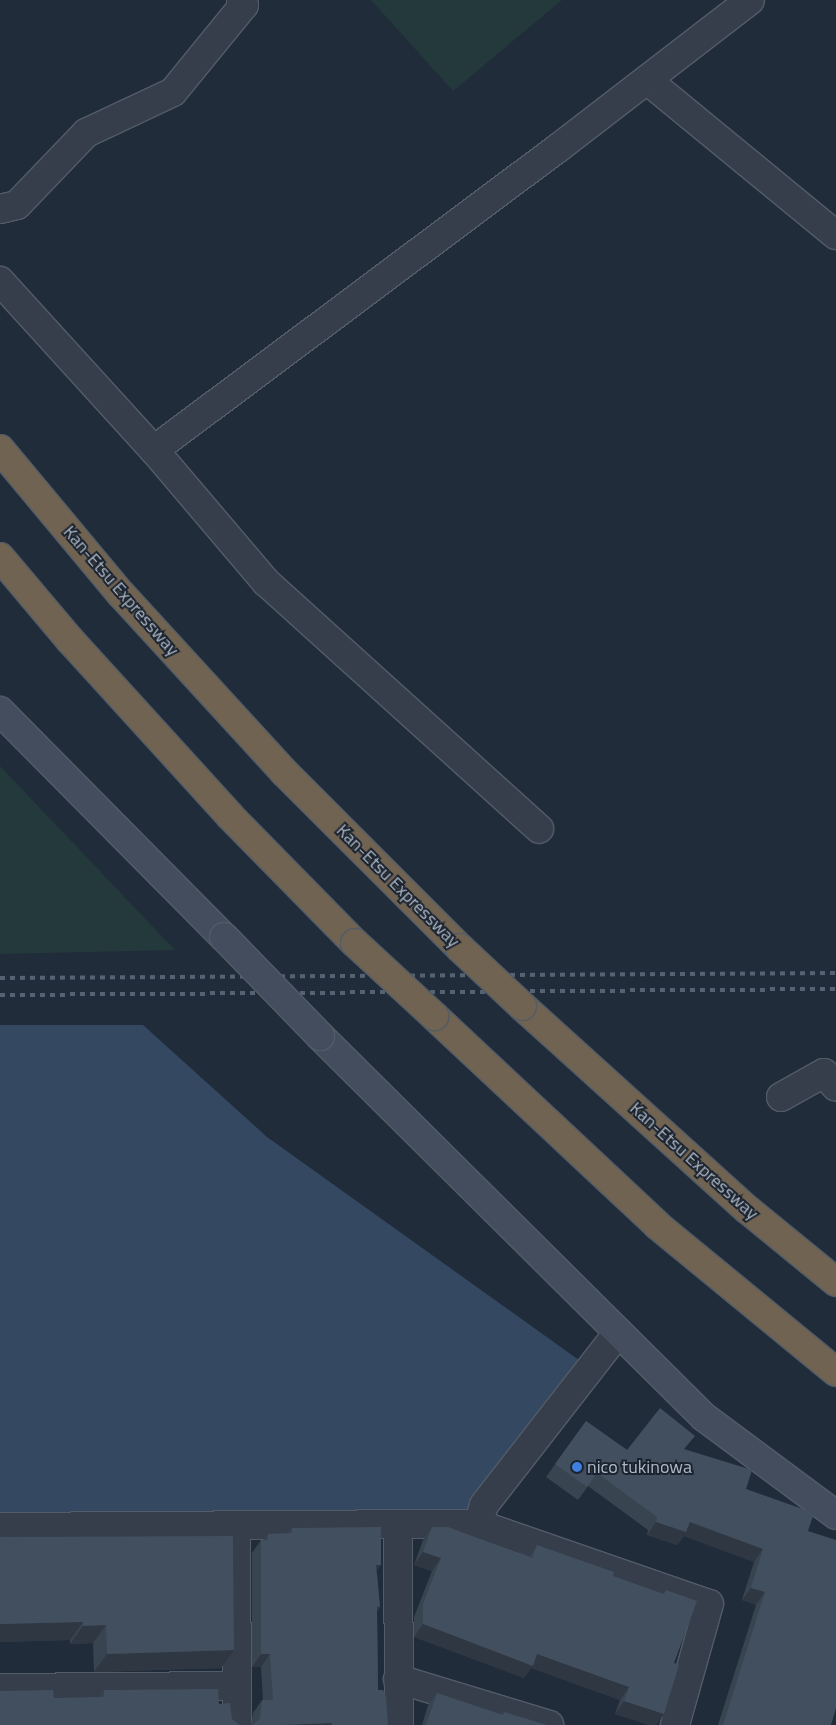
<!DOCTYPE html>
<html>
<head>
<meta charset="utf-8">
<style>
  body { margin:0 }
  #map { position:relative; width:836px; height:1725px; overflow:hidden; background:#212c3a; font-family:"Titillium Web",sans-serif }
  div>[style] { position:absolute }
  .green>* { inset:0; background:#23393b }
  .water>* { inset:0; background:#344861 }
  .roads { filter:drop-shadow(1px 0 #525c68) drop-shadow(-1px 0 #525c68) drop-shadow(0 1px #525c68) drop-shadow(0 -1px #525c68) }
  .street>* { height:28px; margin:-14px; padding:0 14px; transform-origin:14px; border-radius:14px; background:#353e4a }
  .secondary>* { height:28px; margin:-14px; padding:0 14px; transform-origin:14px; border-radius:14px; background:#434d5d }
  .highway>* { height:28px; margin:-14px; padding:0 14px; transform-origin:14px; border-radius:14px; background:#706351 }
  .rail>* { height:4px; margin-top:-2px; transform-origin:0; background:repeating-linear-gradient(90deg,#566271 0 5px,transparent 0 10px) }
  .bridges { filter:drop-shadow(1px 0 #525c68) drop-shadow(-1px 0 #525c68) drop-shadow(0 1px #525c68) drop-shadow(0 -1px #525c68) }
  .secondary-bridge>* { height:28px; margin:-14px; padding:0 14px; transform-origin:14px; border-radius:14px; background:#434d5d }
  .highway-bridge>* { height:28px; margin:-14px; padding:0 14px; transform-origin:14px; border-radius:14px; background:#706351 }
  .wall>* { inset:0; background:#394451 }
  .shaded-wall>* { inset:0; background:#2e3742 }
  .building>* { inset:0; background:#424f5e }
  .dots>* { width:14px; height:14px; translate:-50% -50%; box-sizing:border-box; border:2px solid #1a232f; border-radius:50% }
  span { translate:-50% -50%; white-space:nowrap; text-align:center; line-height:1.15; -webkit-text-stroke:4px #1a232f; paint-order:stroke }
  .street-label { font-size:18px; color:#afb9c6 }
  .poi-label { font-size:18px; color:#afb9c6 }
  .left { translate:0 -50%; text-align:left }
</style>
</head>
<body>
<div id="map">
  <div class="green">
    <div style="clip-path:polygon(371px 0,562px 0,453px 91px)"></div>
    <div style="clip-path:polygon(0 766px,175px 950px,0 954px)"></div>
  </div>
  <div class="water">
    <div style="clip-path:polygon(0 1025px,143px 1025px,267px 1137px,590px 1368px,478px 1524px,0 1527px)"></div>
  </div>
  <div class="roads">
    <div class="street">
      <div style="left:647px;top:80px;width:244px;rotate:39.4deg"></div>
      <div style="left:0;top:209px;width:17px;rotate:-13deg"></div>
      <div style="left:17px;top:205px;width:100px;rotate:-46.2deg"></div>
      <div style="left:86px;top:133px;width:96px;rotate:-25.2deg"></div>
      <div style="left:173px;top:92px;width:112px;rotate:-50.8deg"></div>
      <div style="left:244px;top:5px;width:6px;rotate:-121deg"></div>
      <div style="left:0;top:281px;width:229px;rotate:47.7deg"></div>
      <div style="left:154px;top:450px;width:173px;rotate:49.7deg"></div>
      <div style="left:266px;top:582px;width:368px;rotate:42.1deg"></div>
      <div style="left:154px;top:450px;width:504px;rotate:-36.78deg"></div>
      <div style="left:558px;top:148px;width:242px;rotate:-37.6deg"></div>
      <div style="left:781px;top:1097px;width:49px;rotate:-29.2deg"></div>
      <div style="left:824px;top:1073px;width:18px;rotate:49deg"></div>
      <div style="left:478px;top:1524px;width:20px;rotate:-72deg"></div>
      <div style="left:484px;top:1505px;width:217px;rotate:-52.1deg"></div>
      <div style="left:398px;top:1525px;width:200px;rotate:89.7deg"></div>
      <div style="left:236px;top:1526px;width:199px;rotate:89.7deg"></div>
      <div style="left:0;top:1527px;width:478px;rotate:-0.4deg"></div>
      <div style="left:478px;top:1524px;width:244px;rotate:19.1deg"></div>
      <div style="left:709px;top:1604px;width:126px;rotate:105.7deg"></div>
      <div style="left:398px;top:1679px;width:158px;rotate:16.9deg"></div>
      <div style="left:0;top:1688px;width:237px;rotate:-0.5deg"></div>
    </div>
    <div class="secondary">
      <div style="left:0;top:711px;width:318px;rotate:45.3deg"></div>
      <div style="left:320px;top:1036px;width:541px;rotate:44.78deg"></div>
      <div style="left:704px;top:1417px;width:164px;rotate:36.6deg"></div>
    </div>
    <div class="highway">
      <div style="left:0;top:449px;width:189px;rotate:50.2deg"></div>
      <div style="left:121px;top:594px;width:241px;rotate:47.5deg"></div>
      <div style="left:284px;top:772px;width:249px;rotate:45deg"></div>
      <div style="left:0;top:557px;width:109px;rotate:49.9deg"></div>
      <div style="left:70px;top:640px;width:238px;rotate:47.7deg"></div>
      <div style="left:230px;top:816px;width:178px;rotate:45.5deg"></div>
      <div style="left:522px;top:1006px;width:304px;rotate:42.1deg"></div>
      <div style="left:748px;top:1210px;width:114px;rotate:39.3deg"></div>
      <div style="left:434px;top:1016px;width:306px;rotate:43.1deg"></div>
      <div style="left:657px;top:1225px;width:232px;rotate:39.4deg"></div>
    </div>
  </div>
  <div class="rail">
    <div style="left:0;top:978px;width:836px;rotate:-0.34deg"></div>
    <div style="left:0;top:995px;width:836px;rotate:-0.41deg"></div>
  </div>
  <div class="bridges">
    <div class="secondary-bridge">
      <div style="left:224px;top:937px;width:138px;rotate:45.9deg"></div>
    </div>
    <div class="highway-bridge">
      <div style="left:355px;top:943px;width:108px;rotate:42.7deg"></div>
      <div style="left:460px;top:948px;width:85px;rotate:43.1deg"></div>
    </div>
  </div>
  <div class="wall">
    <div style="clip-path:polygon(586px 1421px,627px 1450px,685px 1450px,746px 1489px,808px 1531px,831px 1725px,718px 1725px,756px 1605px,742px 1600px,754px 1562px,684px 1536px,677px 1545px,647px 1535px,648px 1530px,588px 1486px,578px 1500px,546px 1477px)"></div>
    <div style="clip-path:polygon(432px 1527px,529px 1557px,537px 1545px,613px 1576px,663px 1594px,666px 1590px,674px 1663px,664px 1714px,656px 1725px,649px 1725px,615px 1714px,620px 1700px,531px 1668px,524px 1678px,414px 1637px,414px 1617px,432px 1571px,414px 1565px,423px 1540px)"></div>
    <div style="clip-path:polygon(292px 1528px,377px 1572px,380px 1607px,377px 1612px,378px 1690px,388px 1725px,251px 1725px,253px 1713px,262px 1700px,263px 1700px,261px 1667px,252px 1667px,252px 1553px,261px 1540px,263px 1540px,268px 1534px,288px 1534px)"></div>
    <div style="clip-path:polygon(0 1537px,234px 1650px,221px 1668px,94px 1672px,93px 1643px,70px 1644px,70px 1640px,0 1642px)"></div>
    <div style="clip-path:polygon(104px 1690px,219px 1704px,232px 1719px,54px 1698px,99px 1697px)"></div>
    <div style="clip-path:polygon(437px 1693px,502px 1715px,504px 1712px,547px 1725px,422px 1725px,428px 1705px)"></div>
  </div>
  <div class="shaded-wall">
    <div style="clip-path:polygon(656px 1522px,690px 1522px,763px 1549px,754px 1562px,684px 1536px,677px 1545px,647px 1535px)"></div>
    <div style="clip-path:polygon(423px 1552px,441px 1558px,432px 1571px,414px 1565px)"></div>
    <div style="clip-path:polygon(376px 1565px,381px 1565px,372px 1578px)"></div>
    <div style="clip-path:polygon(751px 1588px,765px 1592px,756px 1605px,742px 1600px)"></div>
    <div style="clip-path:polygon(377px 1606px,380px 1607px,371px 1620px)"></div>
    <div style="clip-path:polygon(83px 1622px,70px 1640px,0 1642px,0 1624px)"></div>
    <div style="clip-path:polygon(423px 1624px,537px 1654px,629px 1687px,620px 1700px,531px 1668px,524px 1678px,414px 1637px)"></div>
    <div style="clip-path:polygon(106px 1625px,93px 1643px,70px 1644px,83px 1626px)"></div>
    <div style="clip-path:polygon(234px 1650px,221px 1668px,94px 1672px,107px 1654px)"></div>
    <div style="clip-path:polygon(261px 1654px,270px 1654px,261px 1667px,252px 1667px)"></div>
    <div style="clip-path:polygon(624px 1701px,664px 1714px,656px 1725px,649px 1725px,615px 1714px)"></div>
    <div style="clip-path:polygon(332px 1723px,330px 1725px,282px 1725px)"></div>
  </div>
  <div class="building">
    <div style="clip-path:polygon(660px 1408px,695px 1436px,684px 1449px,752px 1470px,746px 1489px,814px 1513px,808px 1531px,836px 1540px,836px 1708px,831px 1725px,723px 1725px,765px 1592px,751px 1588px,763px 1549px,690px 1522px,686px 1532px,656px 1522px,657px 1517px,597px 1473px,587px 1487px,555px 1464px,586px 1421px,627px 1450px)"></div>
    <div style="clip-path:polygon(381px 1527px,381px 1565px,376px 1565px,380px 1607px,377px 1606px,378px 1690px,383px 1690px,386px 1696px,388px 1725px,332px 1725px,332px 1723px,282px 1725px,252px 1725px,260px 1719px,262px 1700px,273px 1700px,270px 1654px,261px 1654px,261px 1540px,268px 1540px,268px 1534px,292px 1533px,292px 1528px)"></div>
    <div style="clip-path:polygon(432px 1527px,448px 1527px,532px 1558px,537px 1545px,614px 1572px,613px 1576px,664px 1594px,666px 1590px,697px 1601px,674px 1663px,679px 1665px,664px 1714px,624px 1701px,629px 1687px,537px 1654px,533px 1666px,423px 1624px,423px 1604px,441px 1558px,423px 1552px)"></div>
    <div style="clip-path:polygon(233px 1536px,234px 1650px,107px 1654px,106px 1625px,83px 1626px,83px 1622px,0 1624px,0 1537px)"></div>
    <div style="clip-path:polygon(218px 1689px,219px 1704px,230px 1703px,232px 1719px,240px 1725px,0 1725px,0 1691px,53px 1690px,54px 1698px,104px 1697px,104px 1690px)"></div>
    <div style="clip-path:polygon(437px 1693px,503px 1715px,504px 1712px,547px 1725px,426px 1725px)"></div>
  </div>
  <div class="dots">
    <div style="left:577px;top:1467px;background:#3f7fe0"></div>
  </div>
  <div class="street-label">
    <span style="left:121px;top:591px;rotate:49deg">Kan-Etsu Expressway</span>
    <span style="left:398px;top:886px;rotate:45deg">Kan-Etsu Expressway</span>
    <span style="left:694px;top:1161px;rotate:42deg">Kan-Etsu Expressway</span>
  </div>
  <div class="poi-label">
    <span class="left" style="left:587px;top:1467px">nico tukinowa</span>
  </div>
</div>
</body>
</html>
